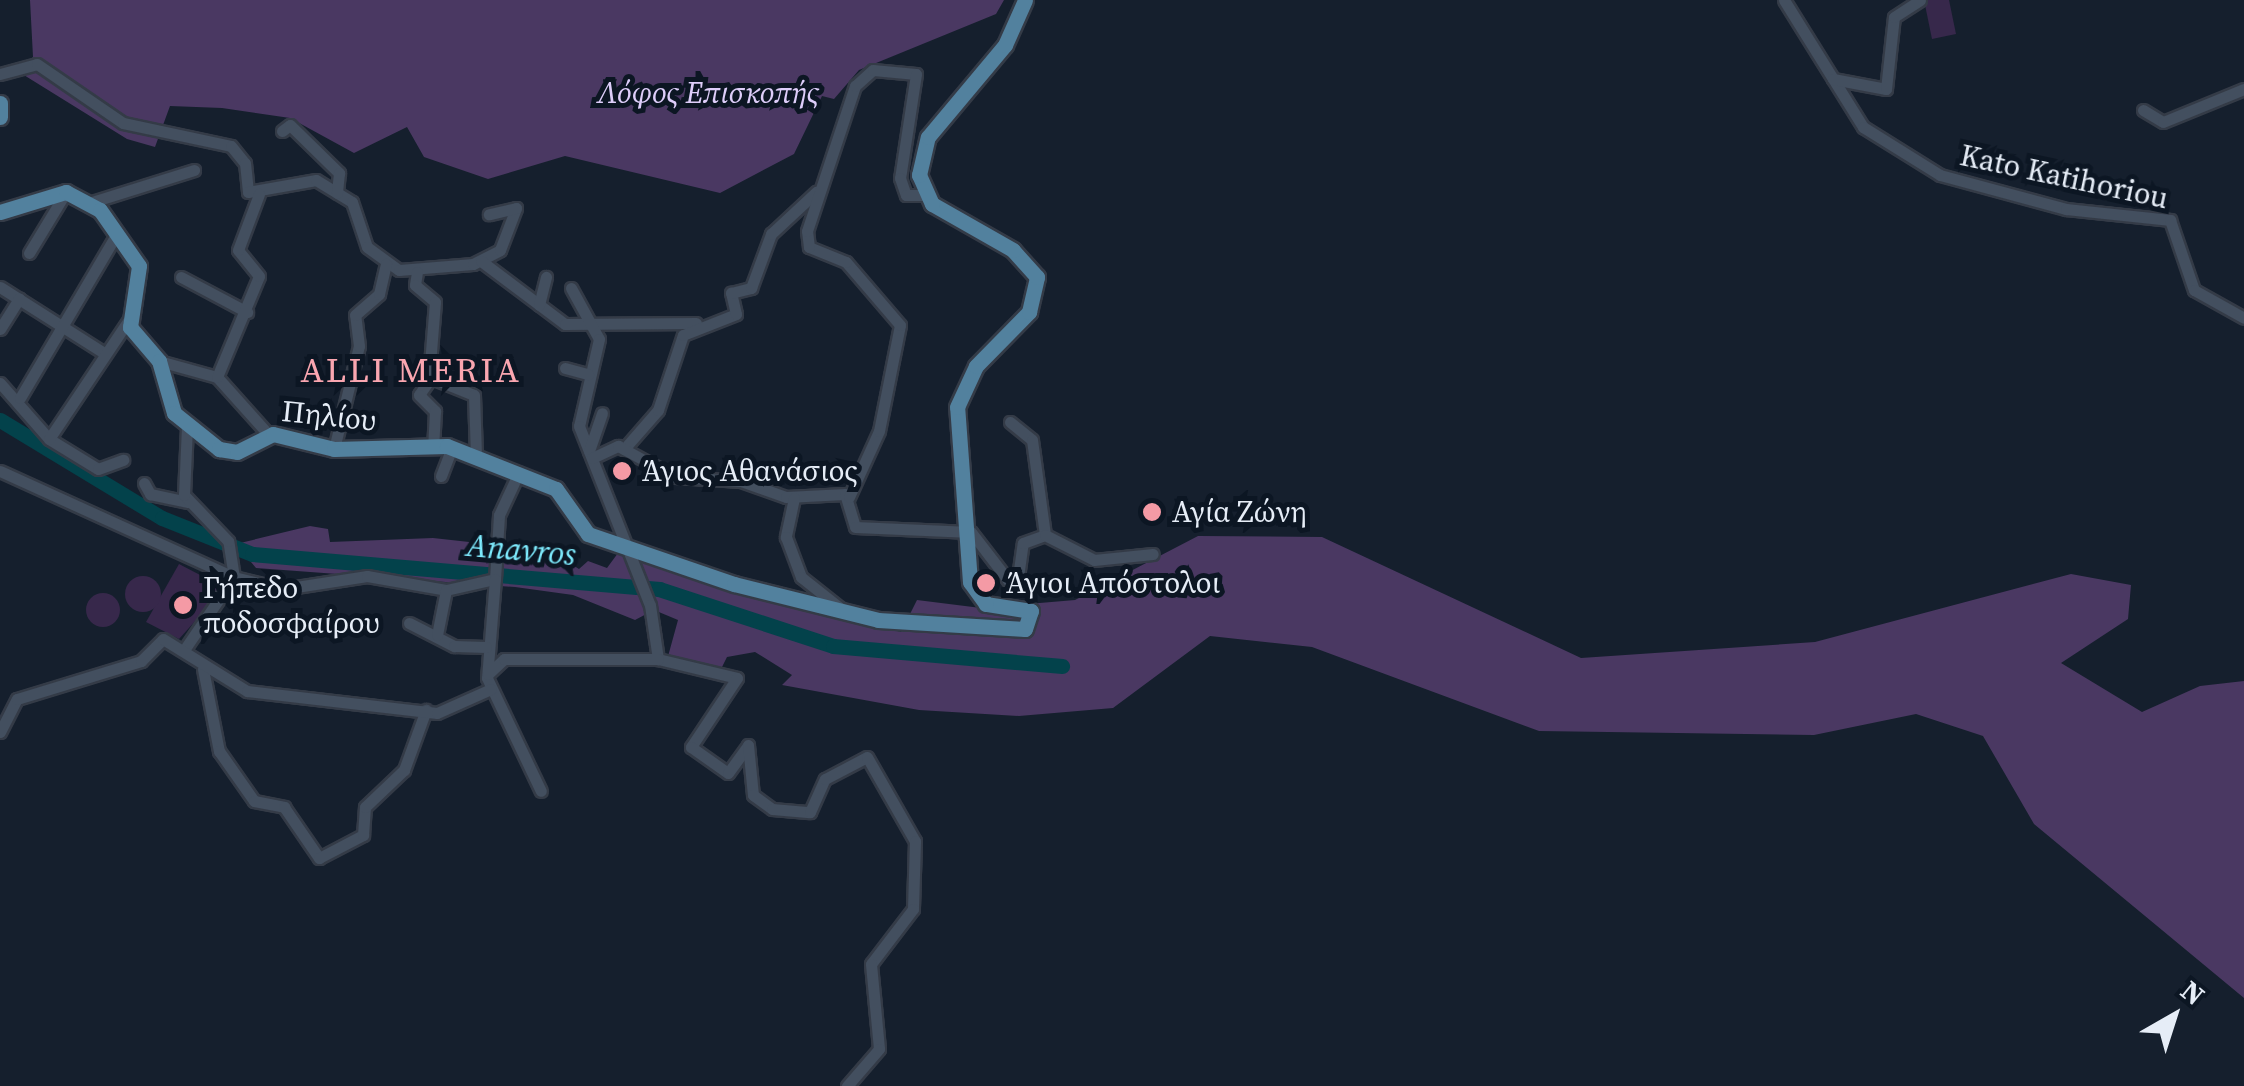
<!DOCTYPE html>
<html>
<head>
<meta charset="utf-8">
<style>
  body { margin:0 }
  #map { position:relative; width:2244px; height:1086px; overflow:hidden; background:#151f2d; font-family:"Source Serif 4",serif }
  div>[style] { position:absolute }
  .green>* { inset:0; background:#37284b }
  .round { border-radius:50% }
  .forest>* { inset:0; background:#4a3862 }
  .river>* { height:15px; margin:-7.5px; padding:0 7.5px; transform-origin:7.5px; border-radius:7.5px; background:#03424b }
  .roads { filter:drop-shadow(2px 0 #343b47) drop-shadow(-2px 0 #343b47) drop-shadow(0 2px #343b47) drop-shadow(0 -2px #343b47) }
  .minor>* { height:11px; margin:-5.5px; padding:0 5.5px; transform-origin:5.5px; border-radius:5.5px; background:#434f5f }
  .major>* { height:15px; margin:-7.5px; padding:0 7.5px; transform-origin:7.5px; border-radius:7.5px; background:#52819e }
  .dots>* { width:28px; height:28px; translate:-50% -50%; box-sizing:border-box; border:5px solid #0c1623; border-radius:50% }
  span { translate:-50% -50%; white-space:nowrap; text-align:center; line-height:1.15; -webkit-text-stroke:10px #0c1623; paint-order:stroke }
  .park-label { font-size:30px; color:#decefa; font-style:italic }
  .street-label { font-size:30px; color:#e6edf7 }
  .poi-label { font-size:30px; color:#e6edf7 }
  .left { translate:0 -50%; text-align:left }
  .water-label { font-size:32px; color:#7eebfe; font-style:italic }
  .quarter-label { font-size:35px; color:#faa6b0; letter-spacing:2.5px }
  .north { position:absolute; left:2124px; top:966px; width:100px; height:100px; -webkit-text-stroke:8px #0c1623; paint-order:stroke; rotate:39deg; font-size:28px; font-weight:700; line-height:40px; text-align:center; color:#e6edf7 }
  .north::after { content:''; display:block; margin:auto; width:35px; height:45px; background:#e6edf7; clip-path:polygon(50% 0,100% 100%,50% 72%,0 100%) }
</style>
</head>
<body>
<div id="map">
  <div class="green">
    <div style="clip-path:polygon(1924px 0,1949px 0,1956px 34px,1932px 39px)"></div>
    <div style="clip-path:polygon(179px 564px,225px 588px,179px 639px,146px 622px)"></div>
    <div class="round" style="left:125px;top:576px;width:36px;height:36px"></div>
    <div class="round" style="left:86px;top:593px;width:34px;height:34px"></div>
  </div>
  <div class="forest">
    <div style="clip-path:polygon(30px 0,1004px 0,996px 14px,859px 70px,834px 99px,822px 96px,794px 154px,720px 193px,565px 156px,488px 179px,424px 157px,407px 127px,354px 153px,290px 118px,222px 108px,170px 106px,155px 147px,127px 139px,19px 72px,33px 57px)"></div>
    <div style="clip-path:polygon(310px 526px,328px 529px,330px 542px,433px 538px,550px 551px,579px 569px,588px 561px,607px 568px,618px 553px,901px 632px,917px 600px,981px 608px,1075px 600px,1198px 536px,1322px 537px,1581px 658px,1815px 642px,2071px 574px,2131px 585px,2128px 619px,2061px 663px,2142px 712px,2200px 686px,2244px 681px,2244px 998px,2034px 824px,1983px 736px,1916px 714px,1814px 735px,1539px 731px,1312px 647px,1210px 636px,1113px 708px,1019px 716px,919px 710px,782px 685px,792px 675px,755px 652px,727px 657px,721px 669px,667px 660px,678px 620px,654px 610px,635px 620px,573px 595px,515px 587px,256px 568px,236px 544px)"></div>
  </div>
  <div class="river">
    <div style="left:0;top:420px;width:189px;rotate:31.2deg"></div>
    <div style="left:162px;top:518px;width:97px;rotate:21.8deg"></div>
    <div style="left:252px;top:554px;width:409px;rotate:4.9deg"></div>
    <div style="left:659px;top:589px;width:183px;rotate:18.1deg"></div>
    <div style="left:833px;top:646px;width:230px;rotate:5deg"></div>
  </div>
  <div class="roads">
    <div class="minor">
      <div style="left:1784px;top:0;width:150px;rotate:58.1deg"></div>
      <div style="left:1863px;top:127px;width:91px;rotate:31.9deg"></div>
      <div style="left:1940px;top:175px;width:131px;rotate:15.1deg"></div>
      <div style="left:2066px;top:209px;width:105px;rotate:6deg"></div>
      <div style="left:2170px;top:220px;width:74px;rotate:71.1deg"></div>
      <div style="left:2194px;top:290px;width:57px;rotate:29.2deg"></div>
      <div style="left:0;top:74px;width:38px;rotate:-15deg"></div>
      <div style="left:37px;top:64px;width:104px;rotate:34.5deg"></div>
      <div style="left:123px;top:123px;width:110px;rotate:12deg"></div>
      <div style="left:231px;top:146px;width:22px;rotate:51deg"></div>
      <div style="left:245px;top:163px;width:29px;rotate:84deg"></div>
      <div style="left:248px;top:192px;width:69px;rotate:-10deg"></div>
      <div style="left:316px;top:180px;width:42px;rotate:31.4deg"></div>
      <div style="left:352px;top:202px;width:47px;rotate:71.6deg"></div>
      <div style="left:367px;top:247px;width:39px;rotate:36deg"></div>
      <div style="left:399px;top:270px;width:74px;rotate:-4.6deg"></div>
      <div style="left:473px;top:264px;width:30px;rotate:-27deg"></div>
      <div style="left:500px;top:250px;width:45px;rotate:-69.1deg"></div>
      <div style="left:516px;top:208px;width:28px;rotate:167deg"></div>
      <div style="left:1833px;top:79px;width:54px;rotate:10.7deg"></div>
      <div style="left:1886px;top:89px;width:72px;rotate:-83.7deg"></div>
      <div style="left:1894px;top:17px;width:31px;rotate:-33deg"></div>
      <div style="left:2143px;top:110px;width:23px;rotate:31deg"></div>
      <div style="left:2163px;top:122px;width:87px;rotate:-22.2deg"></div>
      <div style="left:282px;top:131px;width:10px;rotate:-37deg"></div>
      <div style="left:290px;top:125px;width:69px;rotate:44.4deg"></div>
      <div style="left:339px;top:173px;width:20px;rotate:96deg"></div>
      <div style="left:92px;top:202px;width:107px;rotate:-17.4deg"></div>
      <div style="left:29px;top:253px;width:71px;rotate:-58.8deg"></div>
      <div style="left:481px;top:261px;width:105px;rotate:36.9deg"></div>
      <div style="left:565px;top:324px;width:131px;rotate:-0.4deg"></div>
      <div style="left:417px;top:272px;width:13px;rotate:99deg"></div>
      <div style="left:415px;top:285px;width:26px;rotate:40deg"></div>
      <div style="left:435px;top:302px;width:75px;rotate:94.6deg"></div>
      <div style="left:429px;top:377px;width:48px;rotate:21.8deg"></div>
      <div style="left:474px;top:395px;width:61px;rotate:88.1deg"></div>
      <div style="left:181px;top:277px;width:75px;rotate:27.9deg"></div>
      <div style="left:0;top:287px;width:123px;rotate:32.4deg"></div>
      <div style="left:571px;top:288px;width:58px;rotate:61.2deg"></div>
      <div style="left:599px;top:339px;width:89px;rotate:102.9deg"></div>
      <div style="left:579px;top:426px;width:193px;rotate:68.4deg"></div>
      <div style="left:650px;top:605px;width:55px;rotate:81.6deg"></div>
      <div style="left:658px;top:659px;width:81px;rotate:13.5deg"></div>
      <div style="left:737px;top:678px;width:83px;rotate:123.7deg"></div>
      <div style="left:691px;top:747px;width:45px;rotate:35.1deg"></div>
      <div style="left:728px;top:773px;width:34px;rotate:-54deg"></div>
      <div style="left:748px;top:745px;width:50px;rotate:84.3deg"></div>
      <div style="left:753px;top:795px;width:24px;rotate:36deg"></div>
      <div style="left:772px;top:809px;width:38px;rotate:5deg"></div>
      <div style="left:810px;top:812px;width:36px;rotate:-66deg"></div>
      <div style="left:825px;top:779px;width:47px;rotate:-27.6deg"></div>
      <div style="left:867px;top:757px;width:97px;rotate:60.3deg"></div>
      <div style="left:915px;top:841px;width:68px;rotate:91.7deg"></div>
      <div style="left:913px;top:909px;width:69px;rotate:127.4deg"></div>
      <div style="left:871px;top:964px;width:85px;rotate:84.6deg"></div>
      <div style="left:879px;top:1049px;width:49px;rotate:130.9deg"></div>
      <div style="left:539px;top:305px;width:29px;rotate:-76deg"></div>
      <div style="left:0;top:329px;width:36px;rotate:-58deg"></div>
      <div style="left:159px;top:361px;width:60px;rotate:15.4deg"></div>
      <div style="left:217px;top:377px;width:78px;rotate:48.1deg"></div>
      <div style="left:565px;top:368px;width:24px;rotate:15deg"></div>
      <div style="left:217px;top:377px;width:109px;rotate:-67.4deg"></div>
      <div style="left:259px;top:276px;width:33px;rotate:-129deg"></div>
      <div style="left:238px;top:250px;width:60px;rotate:-69.4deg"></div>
      <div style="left:430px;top:379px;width:19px;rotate:125deg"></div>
      <div style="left:419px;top:395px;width:23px;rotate:45deg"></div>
      <div style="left:435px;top:411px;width:34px;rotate:93deg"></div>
      <div style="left:0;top:383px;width:74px;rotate:48.8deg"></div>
      <div style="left:49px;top:439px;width:57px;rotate:31.5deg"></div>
      <div style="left:98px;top:469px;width:27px;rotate:-20deg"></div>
      <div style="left:20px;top:398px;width:191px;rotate:-59.5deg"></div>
      <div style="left:1010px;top:422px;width:28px;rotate:39deg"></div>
      <div style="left:1032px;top:440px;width:96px;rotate:82.2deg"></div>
      <div style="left:49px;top:439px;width:142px;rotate:-56.2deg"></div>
      <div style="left:334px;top:449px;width:106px;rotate:-76.4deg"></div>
      <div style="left:359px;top:346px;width:31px;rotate:-97deg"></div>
      <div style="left:355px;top:315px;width:32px;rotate:-41deg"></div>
      <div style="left:379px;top:294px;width:31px;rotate:-77deg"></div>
      <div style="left:624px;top:449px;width:52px;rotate:-48.9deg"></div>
      <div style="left:658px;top:410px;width:79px;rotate:-71.6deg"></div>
      <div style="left:683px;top:335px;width:57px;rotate:-21.6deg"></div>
      <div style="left:736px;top:314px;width:22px;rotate:-103deg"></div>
      <div style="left:731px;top:293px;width:21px;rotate:-14deg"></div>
      <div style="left:751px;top:288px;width:58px;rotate:-69.7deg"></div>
      <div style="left:771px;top:234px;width:62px;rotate:-43deg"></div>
      <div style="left:589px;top:451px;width:40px;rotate:-71.1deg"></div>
      <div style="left:592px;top:458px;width:29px;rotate:-25deg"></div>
      <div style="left:618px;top:446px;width:65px;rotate:28.5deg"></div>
      <div style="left:675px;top:477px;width:66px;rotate:3.5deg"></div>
      <div style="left:741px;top:481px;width:48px;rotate:19.6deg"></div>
      <div style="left:786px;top:497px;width:59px;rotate:-2.9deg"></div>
      <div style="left:845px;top:494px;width:34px;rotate:73deg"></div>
      <div style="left:855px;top:527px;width:116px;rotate:2.5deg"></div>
      <div style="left:971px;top:532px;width:61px;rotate:52.4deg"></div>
      <div style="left:1008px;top:580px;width:10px;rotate:-17deg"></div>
      <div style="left:1018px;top:577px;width:34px;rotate:-82deg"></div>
      <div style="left:1023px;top:543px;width:23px;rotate:-20deg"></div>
      <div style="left:1045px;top:535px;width:55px;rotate:27deg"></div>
      <div style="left:1094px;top:560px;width:59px;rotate:-5.8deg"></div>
      <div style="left:0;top:471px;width:257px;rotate:24.4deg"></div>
      <div style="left:234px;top:577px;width:50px;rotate:13.8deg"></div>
      <div style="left:283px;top:589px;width:85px;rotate:-8.8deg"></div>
      <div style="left:367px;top:576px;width:80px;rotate:10deg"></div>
      <div style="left:446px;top:590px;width:50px;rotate:-12.7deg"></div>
      <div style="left:495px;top:579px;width:64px;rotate:-86.4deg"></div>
      <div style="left:499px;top:515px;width:47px;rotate:-65.1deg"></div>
      <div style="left:441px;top:476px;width:31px;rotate:-69deg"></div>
      <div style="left:144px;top:483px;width:13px;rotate:61deg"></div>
      <div style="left:150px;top:494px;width:39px;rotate:12deg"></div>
      <div style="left:849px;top:497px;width:72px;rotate:-65.6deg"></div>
      <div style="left:879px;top:431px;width:108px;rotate:-78.8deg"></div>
      <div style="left:900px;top:325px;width:83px;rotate:-130.6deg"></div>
      <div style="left:846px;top:262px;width:40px;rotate:-158deg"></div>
      <div style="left:809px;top:247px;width:16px;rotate:-97deg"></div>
      <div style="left:807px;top:231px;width:153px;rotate:-71.7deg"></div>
      <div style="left:855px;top:86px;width:24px;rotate:-42deg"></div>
      <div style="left:873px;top:70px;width:43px;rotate:5.3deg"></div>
      <div style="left:916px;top:74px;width:105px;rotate:98.7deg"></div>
      <div style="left:900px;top:178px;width:18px;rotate:71deg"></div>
      <div style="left:906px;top:195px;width:18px"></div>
      <div style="left:794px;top:498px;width:40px;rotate:102deg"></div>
      <div style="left:786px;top:537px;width:43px;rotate:69.4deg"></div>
      <div style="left:801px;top:577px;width:50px;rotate:38.5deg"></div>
      <div style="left:495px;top:579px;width:99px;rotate:94.6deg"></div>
      <div style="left:487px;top:678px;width:125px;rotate:64.5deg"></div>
      <div style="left:409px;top:623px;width:51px;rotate:27.1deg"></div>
      <div style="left:454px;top:646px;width:32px;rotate:2deg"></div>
      <div style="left:437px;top:635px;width:46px;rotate:-78.7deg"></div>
      <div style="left:184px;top:650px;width:88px;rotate:-55.6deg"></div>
      <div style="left:234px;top:577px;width:36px;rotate:-99deg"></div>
      <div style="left:228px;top:541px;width:64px;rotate:-133.7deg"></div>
      <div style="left:184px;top:495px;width:70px;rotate:-87.5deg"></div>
      <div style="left:203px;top:669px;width:84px;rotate:79deg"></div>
      <div style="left:219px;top:751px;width:61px;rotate:55deg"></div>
      <div style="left:254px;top:801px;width:31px;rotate:11deg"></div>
      <div style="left:284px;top:807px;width:62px;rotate:55.5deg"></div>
      <div style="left:319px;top:858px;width:50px;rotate:-27.6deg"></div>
      <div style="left:363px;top:835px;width:28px;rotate:-86deg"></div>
      <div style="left:365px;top:807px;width:54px;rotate:-43.5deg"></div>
      <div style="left:404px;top:770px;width:64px;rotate:-69.9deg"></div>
      <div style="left:488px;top:674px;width:22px;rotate:-43deg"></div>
      <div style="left:504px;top:659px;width:154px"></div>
      <div style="left:0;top:732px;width:37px;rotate:-63deg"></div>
      <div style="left:17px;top:699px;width:130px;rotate:-17deg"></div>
      <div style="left:141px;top:661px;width:31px;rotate:-45deg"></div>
      <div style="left:163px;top:639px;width:99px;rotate:31.8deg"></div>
      <div style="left:247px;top:691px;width:191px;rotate:6.6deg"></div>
      <div style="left:437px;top:713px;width:59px;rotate:-24deg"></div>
    </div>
    <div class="major">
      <div style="left:0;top:103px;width:14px;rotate:90deg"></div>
      <div style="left:0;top:212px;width:69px;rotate:-16.9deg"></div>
      <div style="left:66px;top:192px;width:38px;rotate:28deg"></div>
      <div style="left:100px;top:210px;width:68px;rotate:55.1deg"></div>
      <div style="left:139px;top:266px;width:62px;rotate:98.4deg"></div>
      <div style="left:130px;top:327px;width:45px;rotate:49.5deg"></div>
      <div style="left:159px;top:361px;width:54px;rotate:73.9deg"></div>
      <div style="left:174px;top:413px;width:58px;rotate:38.7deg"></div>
      <div style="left:219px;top:449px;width:18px;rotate:9deg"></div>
      <div style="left:237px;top:452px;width:40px;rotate:-26.6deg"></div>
      <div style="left:273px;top:434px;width:63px;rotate:13.8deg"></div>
      <div style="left:334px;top:449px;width:113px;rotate:-1.5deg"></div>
      <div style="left:447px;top:446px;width:117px;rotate:21.5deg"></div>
      <div style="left:556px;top:489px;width:55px;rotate:54.6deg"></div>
      <div style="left:588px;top:534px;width:154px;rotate:18.9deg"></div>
      <div style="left:734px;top:584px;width:148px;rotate:14deg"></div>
      <div style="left:878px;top:620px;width:147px;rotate:3.5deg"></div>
      <div style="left:1025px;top:629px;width:19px;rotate:-72deg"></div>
      <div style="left:1031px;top:611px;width:46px;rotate:-171.2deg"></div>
      <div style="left:986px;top:604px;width:27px;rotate:-126deg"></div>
      <div style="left:970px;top:582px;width:175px;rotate:-94.2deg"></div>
      <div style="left:957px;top:407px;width:45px;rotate:-65.1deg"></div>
      <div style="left:976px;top:366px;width:76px;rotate:-45.5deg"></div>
      <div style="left:1029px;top:312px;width:36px;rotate:-77deg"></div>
      <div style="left:1037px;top:277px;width:36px;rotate:-132deg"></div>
      <div style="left:1013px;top:250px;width:93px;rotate:-150.4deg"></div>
      <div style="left:932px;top:204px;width:32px;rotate:-114deg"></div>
      <div style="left:919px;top:175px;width:39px;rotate:-77deg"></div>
      <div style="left:928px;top:137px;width:120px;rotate:-50.1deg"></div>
      <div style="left:1005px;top:45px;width:49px;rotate:-66deg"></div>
    </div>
  </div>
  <div class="dots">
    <div style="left:622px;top:471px;background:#f49aa5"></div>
    <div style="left:1152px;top:512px;background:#f49aa5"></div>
    <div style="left:986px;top:583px;background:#f49aa5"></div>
    <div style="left:183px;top:605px;background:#f49aa5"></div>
  </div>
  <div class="park-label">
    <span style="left:708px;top:93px">Λόφος Επισκοπής</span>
  </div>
  <div class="street-label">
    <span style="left:2064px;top:177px;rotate:12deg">Kato Katihoriou</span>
    <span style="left:329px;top:416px;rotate:6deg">Πηλίου</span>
  </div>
  <div class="poi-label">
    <span class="left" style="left:642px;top:471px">Άγιος Αθανάσιος</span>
    <span class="left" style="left:1172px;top:512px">Αγία Ζώνη</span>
    <span class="left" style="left:1006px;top:583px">Άγιοι Απόστολοι</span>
    <span class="left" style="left:203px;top:605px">Γήπεδο<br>ποδοσφαίρου</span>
  </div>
  <div class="water-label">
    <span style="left:521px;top:550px;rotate:5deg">Anavros</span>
  </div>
  <div class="quarter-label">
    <span style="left:411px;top:370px">ALLI MERIA</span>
  </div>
  <div class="north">N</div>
</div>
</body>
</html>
